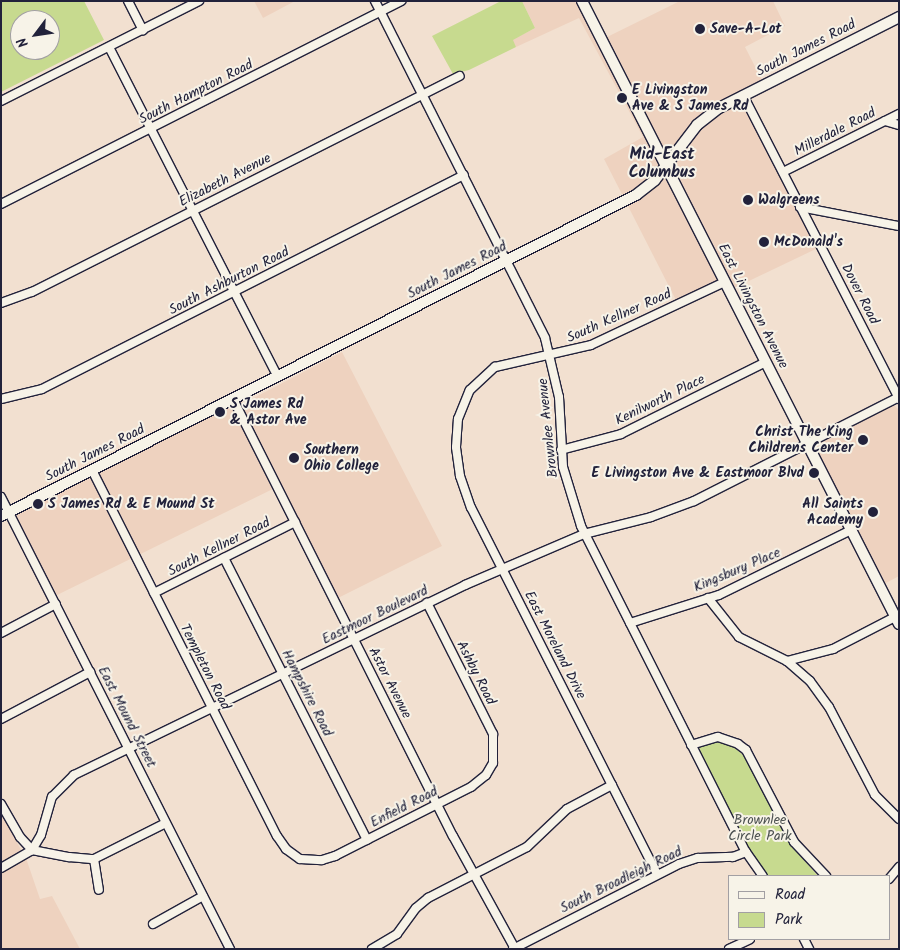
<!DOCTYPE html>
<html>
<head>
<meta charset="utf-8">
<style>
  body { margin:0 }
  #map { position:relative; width:900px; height:950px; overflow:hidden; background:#f2e0d0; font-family:Kalam,sans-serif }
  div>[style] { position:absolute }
  .built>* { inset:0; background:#eed2bf }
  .green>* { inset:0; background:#c7da8f }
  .roads { filter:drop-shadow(1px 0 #22223b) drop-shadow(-1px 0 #22223b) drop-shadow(0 1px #22223b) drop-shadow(0 -1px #22223b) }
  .minor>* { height:8px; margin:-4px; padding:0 4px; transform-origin:4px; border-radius:4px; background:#f7f3e8 }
  .major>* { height:10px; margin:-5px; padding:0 5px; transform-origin:5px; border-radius:5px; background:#f7f3e8 }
  .dots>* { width:14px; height:14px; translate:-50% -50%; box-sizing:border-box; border:2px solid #f7f3e8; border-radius:50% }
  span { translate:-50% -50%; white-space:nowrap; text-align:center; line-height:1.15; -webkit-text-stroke:4px #f7f3e8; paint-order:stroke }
  .poi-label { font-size:14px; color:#22223b; font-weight:700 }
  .left { translate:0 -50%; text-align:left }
  .right { translate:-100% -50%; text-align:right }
  .street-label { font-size:14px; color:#22223b }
  .park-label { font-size:14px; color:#4b5050 }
  .quarter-label { font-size:16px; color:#22223b; font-weight:700 }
  .frame { position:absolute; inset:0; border:2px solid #22223b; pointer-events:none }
  .legend { position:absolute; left:728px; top:875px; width:162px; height:65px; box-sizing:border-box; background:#f7f3e8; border:1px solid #a29fa3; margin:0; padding:6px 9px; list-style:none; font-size:15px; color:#22223b }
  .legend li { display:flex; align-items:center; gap:10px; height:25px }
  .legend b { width:25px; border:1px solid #a29fa3 }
  .north { position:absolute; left:10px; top:10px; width:50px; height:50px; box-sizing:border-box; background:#f7f3e8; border:1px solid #a29fa3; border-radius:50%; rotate:239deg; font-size:14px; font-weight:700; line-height:20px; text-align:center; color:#22223b }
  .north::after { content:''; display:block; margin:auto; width:18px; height:22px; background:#22223b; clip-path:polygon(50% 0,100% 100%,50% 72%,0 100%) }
</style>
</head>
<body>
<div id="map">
  <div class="built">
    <div style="clip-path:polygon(254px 1px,295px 1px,263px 18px)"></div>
    <div style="clip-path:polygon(522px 1px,581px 1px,601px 40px,680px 1px,773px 1px,785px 26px,745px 47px,764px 84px,742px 96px,820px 247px,728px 291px,724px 282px,678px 304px,604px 159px,643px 137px,579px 18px,516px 47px,512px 40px,535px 28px)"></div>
    <div style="clip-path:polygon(342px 352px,442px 546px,338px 598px,281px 485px,53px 597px,10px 512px,237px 397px,244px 403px)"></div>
    <div style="clip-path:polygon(893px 404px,899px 410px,899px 576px,884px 584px,815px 448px,816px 443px)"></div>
    <div style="clip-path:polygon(1px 813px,27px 861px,40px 899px,52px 896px,80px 949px,1px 949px)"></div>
  </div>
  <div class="green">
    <div style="clip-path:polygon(evenodd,1px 1px,84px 1px,104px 40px,1px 92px,1px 1px,20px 20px,50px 20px,50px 50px,20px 50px,20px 20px)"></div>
    <div style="clip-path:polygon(501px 1px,522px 1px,535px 28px,513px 40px,516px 47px,469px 70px,453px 74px,432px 36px)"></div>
    <div style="clip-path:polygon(714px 742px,732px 745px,746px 758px,793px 848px,818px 876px,766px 876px,744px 841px,697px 748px)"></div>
  </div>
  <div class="roads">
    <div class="minor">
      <div style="left:128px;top:1px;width:33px;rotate:63deg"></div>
      <div style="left:375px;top:1px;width:377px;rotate:63.2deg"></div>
      <div style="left:545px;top:338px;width:61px;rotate:76.7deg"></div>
      <div style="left:559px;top:397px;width:70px;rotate:86.7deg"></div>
      <div style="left:563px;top:467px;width:62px;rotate:73deg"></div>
      <div style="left:581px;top:526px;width:365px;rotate:63.2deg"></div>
      <div style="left:746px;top:852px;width:29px;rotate:55deg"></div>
      <div style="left:109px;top:47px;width:369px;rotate:62.9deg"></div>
      <div style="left:743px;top:95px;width:342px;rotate:62.8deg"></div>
      <div style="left:1px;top:101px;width:222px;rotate:-26.8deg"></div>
      <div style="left:885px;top:121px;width:15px;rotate:16deg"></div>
      <div style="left:783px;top:172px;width:130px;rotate:-26.6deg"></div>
      <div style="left:1px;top:204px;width:449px;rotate:-26.9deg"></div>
      <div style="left:800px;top:207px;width:101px;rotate:10.9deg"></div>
      <div style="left:1px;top:303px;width:33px;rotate:-20deg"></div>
      <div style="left:32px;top:292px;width:479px;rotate:-26.8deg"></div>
      <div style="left:1px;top:399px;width:42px;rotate:-13.7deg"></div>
      <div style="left:42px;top:389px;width:473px;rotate:-26.9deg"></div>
      <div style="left:233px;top:399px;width:489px;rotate:63.3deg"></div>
      <div style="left:453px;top:836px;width:129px;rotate:61.2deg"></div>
      <div style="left:561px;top:450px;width:62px;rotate:-14.9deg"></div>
      <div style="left:621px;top:434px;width:162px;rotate:-26.4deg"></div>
      <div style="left:92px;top:470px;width:410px;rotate:63.2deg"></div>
      <div style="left:277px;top:836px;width:16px;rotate:55deg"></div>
      <div style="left:286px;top:849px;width:17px;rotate:36deg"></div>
      <div style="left:300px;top:859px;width:22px;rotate:3deg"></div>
      <div style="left:322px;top:860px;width:14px;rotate:-17deg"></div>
      <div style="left:335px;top:856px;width:153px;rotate:-26.9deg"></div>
      <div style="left:471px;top:787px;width:19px;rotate:-39deg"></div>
      <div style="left:486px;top:775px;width:14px;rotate:-60deg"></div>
      <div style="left:493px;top:763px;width:29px;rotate:-90deg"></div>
      <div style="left:493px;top:734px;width:147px;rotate:-116.7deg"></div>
      <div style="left:1px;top:497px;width:507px;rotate:63.13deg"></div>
      <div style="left:224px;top:558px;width:316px;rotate:63.1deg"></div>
      <div style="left:154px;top:593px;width:158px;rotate:-26.7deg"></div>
      <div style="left:708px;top:598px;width:50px;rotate:51.5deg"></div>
      <div style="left:739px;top:637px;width:54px;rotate:26.6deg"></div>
      <div style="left:787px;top:661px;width:30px;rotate:41deg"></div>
      <div style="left:810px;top:681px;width:32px;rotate:54deg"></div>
      <div style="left:829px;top:707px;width:99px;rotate:62.4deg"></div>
      <div style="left:875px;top:795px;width:34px;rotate:45deg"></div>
      <div style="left:630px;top:623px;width:93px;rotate:-17.5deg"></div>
      <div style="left:719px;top:595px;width:147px;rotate:-26.2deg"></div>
      <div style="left:1px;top:633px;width:62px;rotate:-27.8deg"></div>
      <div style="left:787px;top:661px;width:48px;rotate:-14.6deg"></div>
      <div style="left:833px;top:649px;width:70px;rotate:-27.3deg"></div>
      <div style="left:1px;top:719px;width:101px;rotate:-27.8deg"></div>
      <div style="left:691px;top:745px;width:28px;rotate:-17deg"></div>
      <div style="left:718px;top:737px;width:21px;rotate:19deg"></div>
      <div style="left:738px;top:744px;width:10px;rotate:37deg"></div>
      <div style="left:746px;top:750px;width:104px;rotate:62.4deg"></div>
      <div style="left:794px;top:842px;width:47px;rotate:46.7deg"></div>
      <div style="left:1px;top:804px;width:38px;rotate:60deg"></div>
      <div style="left:20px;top:837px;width:18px;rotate:47deg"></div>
      <div style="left:32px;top:850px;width:38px;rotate:11deg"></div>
      <div style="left:69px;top:857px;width:25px;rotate:5deg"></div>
      <div style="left:94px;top:859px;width:80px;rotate:-26.6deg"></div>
      <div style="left:94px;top:859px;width:31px;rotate:81deg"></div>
      <div style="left:1px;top:868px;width:36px;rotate:-30deg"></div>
      <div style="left:32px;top:850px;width:17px;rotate:-59deg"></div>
      <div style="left:41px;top:835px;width:40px;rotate:-74deg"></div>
      <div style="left:52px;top:797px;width:31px;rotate:-45deg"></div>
      <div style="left:74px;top:775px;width:435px;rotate:-25.9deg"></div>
      <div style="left:465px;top:585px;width:129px;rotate:-23.2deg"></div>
      <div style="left:584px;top:534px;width:69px;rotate:-14.2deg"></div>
      <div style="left:651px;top:517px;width:46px;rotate:-20.4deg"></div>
      <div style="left:694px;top:501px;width:230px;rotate:-26.9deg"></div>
      <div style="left:657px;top:874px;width:411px;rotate:-116.9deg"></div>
      <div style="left:471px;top:508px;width:34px;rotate:-109deg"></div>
      <div style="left:460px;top:476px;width:29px;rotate:-98deg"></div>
      <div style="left:456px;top:447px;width:28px;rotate:-86deg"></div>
      <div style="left:458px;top:419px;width:31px;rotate:-68deg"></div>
      <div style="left:470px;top:390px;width:34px;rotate:-43deg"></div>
      <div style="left:495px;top:367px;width:98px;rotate:-12.9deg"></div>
      <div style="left:591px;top:345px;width:148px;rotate:-25.2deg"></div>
      <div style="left:889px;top:879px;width:16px;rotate:-50deg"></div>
      <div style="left:153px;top:924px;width:57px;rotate:-29.2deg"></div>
      <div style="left:804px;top:939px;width:11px;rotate:63deg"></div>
      <div style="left:372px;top:949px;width:29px;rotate:-31deg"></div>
      <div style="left:397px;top:934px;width:32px;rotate:-54deg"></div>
      <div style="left:416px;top:908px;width:16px;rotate:-40deg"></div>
      <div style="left:428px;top:898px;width:111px;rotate:-27.3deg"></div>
      <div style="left:527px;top:847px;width:55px;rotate:-43.5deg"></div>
      <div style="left:567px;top:809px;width:51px;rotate:-28.1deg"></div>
      <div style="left:513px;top:949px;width:186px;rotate:-27.1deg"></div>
      <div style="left:679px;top:864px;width:20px;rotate:-18deg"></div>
      <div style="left:698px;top:858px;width:35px;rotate:-2deg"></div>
      <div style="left:733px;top:857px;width:14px;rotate:-21deg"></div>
      <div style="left:729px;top:949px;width:23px;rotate:-25deg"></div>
    </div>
    <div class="major">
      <div style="left:582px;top:1px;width:699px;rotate:63.03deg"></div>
      <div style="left:1px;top:516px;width:712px;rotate:-26.82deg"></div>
      <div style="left:636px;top:195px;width:24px;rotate:-38deg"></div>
      <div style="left:655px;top:180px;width:69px;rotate:-52.6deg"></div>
      <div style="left:697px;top:125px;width:28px;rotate:-38deg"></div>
      <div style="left:719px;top:108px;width:202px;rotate:-26.8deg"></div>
    </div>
  </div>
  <div class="dots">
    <div style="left:700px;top:29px;background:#22223b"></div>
    <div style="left:622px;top:98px;background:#22223b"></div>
    <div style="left:748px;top:200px;background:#22223b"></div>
    <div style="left:764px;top:242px;background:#22223b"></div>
    <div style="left:220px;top:412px;background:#22223b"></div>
    <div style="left:863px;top:440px;background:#22223b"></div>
    <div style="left:294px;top:458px;background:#22223b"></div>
    <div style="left:814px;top:473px;background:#22223b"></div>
    <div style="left:38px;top:504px;background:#22223b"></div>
    <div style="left:873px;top:512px;background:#22223b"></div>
  </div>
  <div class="poi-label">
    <span class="left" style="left:710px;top:29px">Save-A-Lot</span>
    <span class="left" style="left:632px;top:98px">E Livingston<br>Ave &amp; S James Rd</span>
    <span class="left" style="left:758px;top:200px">Walgreens</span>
    <span class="left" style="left:774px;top:242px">McDonald's</span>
    <span class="left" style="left:230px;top:412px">S James Rd<br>&amp; Astor Ave</span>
    <span class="right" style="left:853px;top:440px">Christ The King<br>Childrens Center</span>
    <span class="left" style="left:304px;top:458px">Southern<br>Ohio College</span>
    <span class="right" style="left:804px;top:473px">E Livingston Ave &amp; Eastmoor Blvd</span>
    <span class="left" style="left:48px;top:504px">S James Rd &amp; E Mound St</span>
    <span class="right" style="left:863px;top:512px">All Saints<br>Academy</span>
  </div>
  <div class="street-label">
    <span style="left:806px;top:48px;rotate:-27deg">South James Road</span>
    <span style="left:196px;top:92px;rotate:-27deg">South Hampton Road</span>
    <span style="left:835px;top:132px;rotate:-27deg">Millerdale Road</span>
    <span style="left:225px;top:180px;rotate:-27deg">Elizabeth Avenue</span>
    <span style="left:457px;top:270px;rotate:-27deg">South James Road</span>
    <span style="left:229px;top:281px;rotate:-27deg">South Ashburton Road</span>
    <span style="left:860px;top:294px;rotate:63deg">Dover Road</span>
    <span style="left:753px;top:306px;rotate:63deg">East Livingston Avenue</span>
    <span style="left:619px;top:316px;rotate:-24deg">South Kellner Road</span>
    <span style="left:660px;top:400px;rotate:-26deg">Kenilworth Place</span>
    <span style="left:548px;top:428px;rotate:-96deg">Brownlee Avenue</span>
    <span style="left:95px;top:453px;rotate:-27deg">South James Road</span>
    <span style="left:219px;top:547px;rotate:-27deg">South Kellner Road</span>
    <span style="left:737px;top:570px;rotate:-23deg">Kingsbury Place</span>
    <span style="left:375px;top:615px;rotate:-26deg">Eastmoor Boulevard</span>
    <span style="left:555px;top:645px;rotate:63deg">East Moreland Drive</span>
    <span style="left:205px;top:667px;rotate:63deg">Templeton Road</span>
    <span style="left:476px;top:673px;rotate:63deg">Ashby Road</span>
    <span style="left:390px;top:683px;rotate:63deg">Astor Avenue</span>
    <span style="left:307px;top:693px;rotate:63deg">Hampshire Road</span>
    <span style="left:127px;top:717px;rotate:63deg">East Mound Street</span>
    <span style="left:404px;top:807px;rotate:-27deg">Enfield Road</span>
    <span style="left:621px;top:880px;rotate:-26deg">South Broadleigh Road</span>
  </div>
  <div class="park-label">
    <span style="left:760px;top:828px">Brownlee<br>Circle Park</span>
  </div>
  <div class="quarter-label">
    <span style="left:662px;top:164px">Mid-East<br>Columbus</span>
  </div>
  <div class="frame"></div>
  <ul class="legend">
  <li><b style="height:6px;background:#f7f3e8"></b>Road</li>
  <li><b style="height:14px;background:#c7da8f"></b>Park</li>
  </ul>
  <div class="north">N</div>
</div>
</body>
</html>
